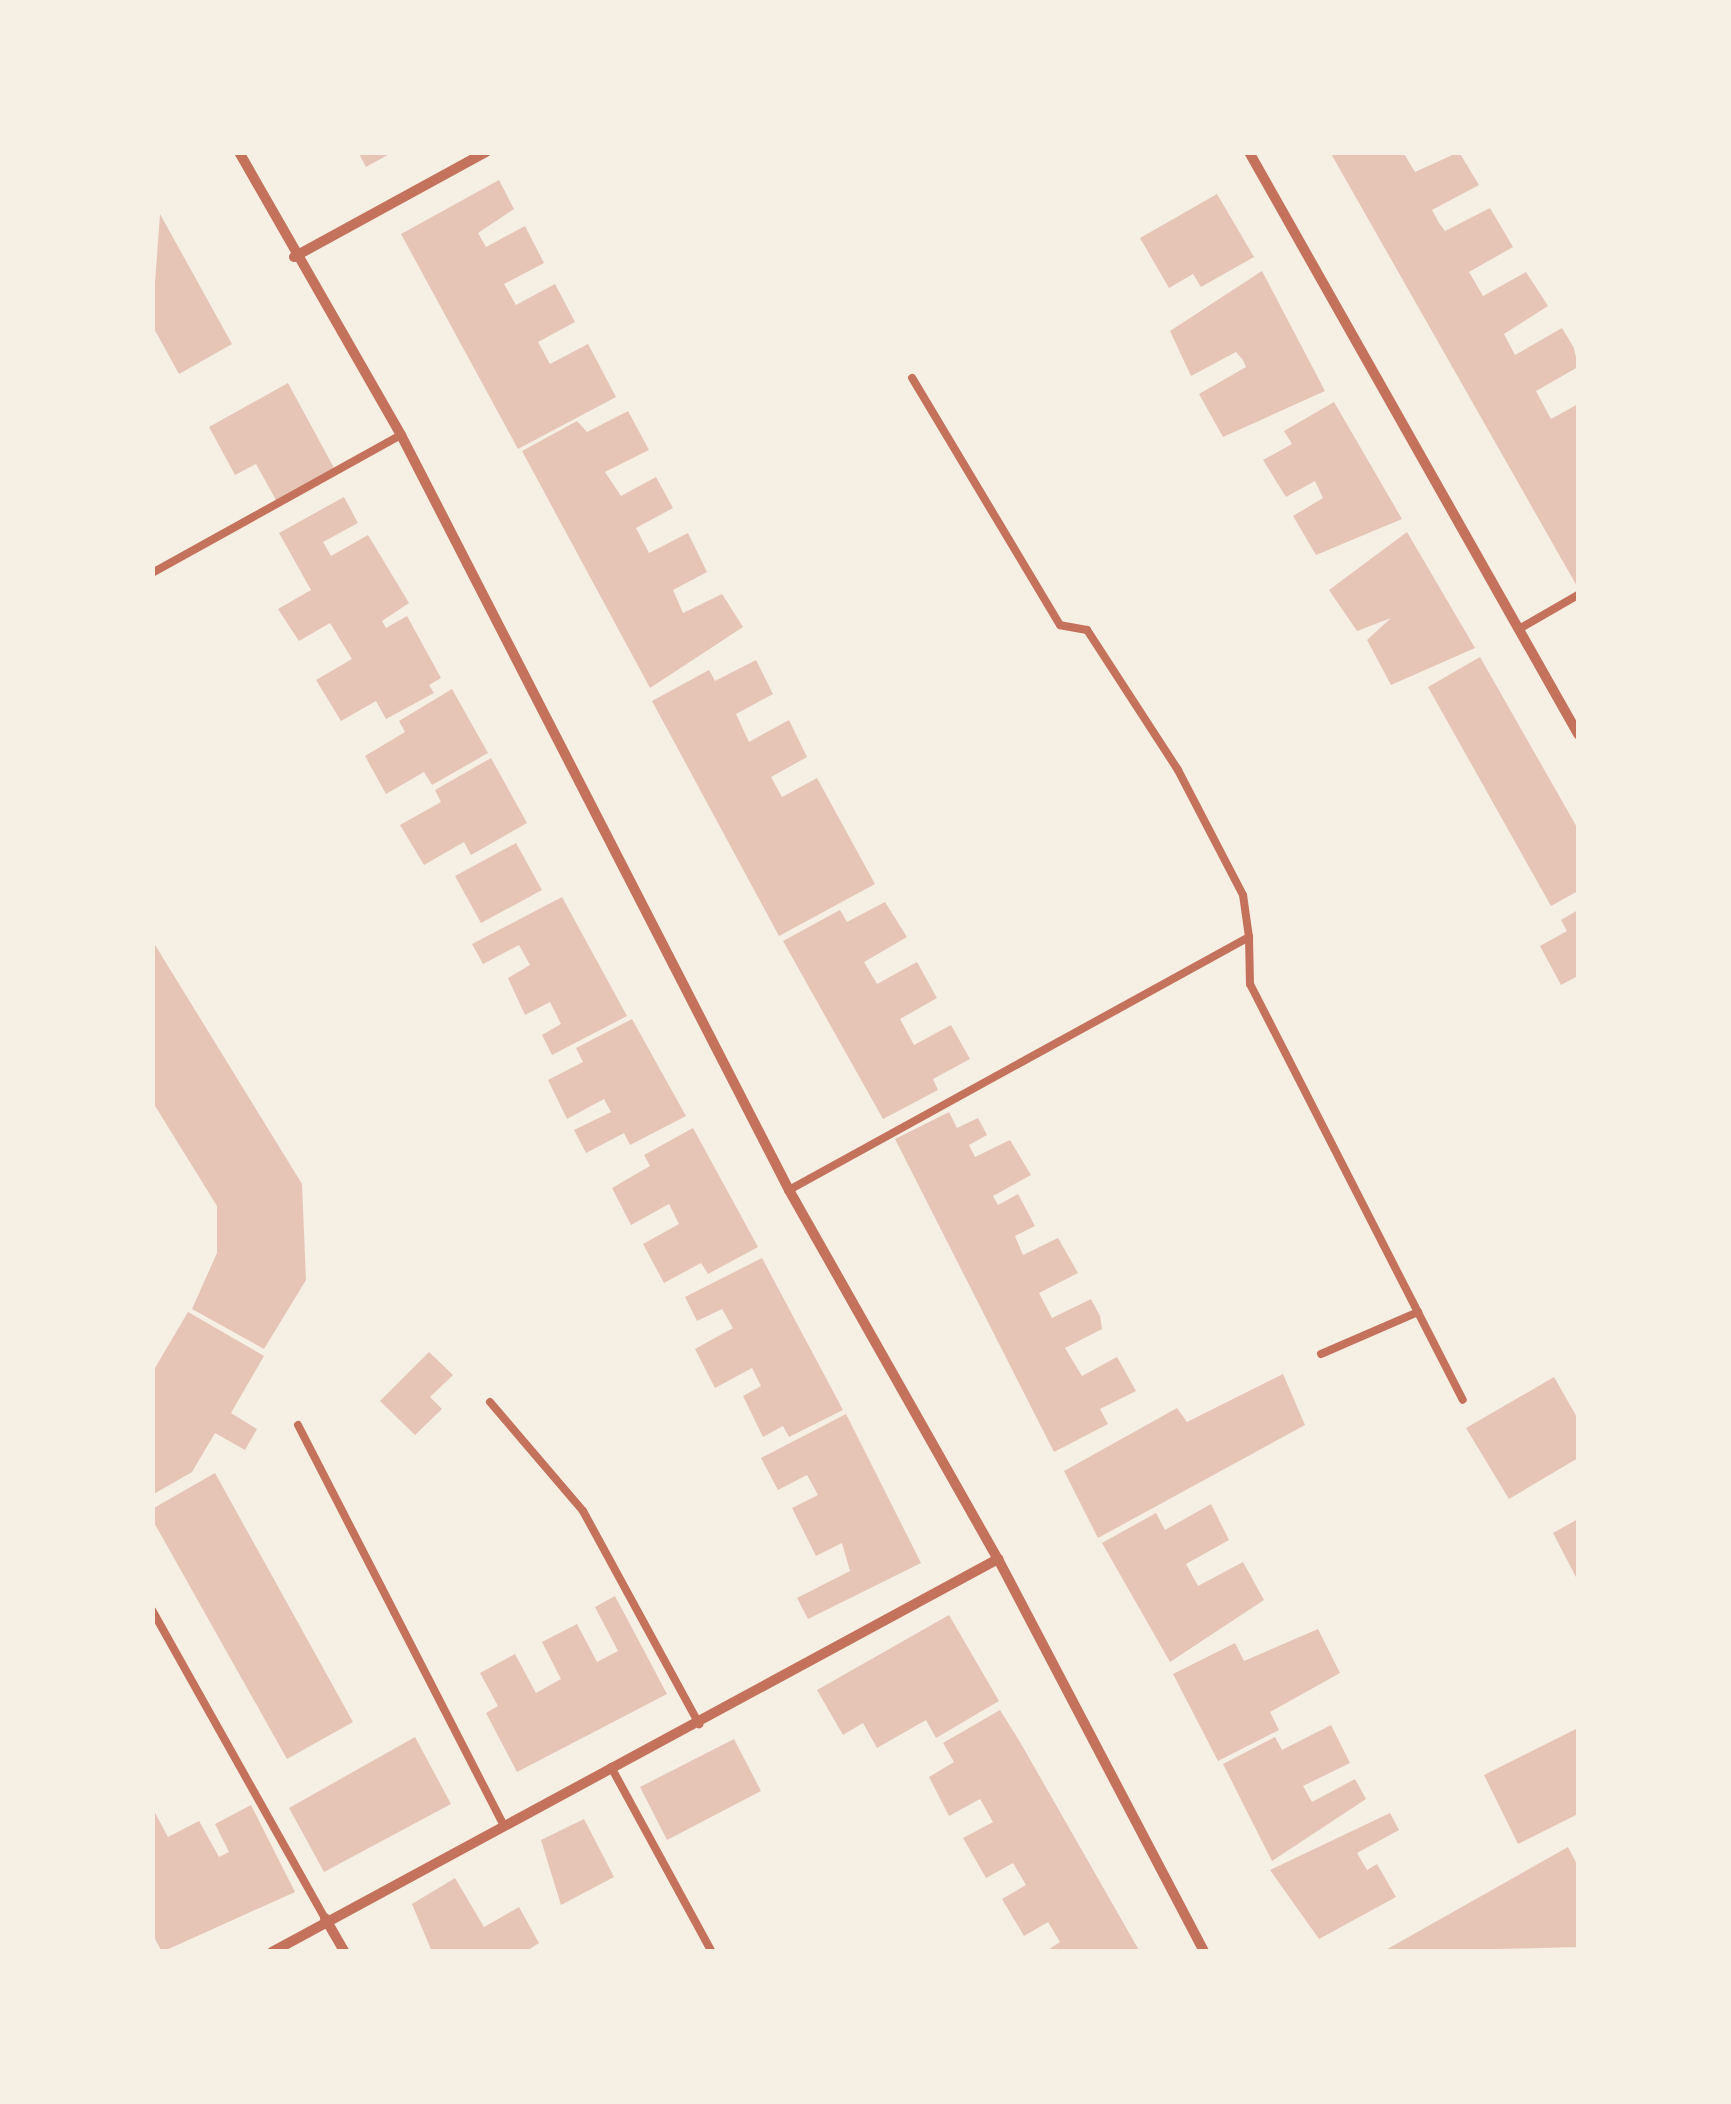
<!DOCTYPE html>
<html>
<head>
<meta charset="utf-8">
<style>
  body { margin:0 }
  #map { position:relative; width:1731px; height:2104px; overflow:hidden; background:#f6efe4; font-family:Mulish,sans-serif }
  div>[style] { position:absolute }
  .building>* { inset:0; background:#e6c5b7 }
  .service>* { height:8px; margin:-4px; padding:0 4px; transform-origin:4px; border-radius:4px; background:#c5725c }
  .minor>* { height:10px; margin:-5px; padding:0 5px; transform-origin:5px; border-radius:5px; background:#c5725c }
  span { translate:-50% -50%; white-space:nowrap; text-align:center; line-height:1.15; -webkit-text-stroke:8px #f6efe4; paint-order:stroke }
  .frame { position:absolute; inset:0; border:155px solid #f6efe4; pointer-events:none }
</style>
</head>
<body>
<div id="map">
  <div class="building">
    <div style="clip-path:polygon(358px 152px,393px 152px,366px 167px)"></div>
    <div style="clip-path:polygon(1330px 152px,1403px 152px,1415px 172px,1459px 152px,1479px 185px,1432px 210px,1439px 223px,1445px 231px,1490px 208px,1513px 247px,1469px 272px,1483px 296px,1526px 272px,1548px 306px,1504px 334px,1515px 355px,1562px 328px,1574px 348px,1578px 367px,1536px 391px,1551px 419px,1578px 404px,1578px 588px)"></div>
    <div style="clip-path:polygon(499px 180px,514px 209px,478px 233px,486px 247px,525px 226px,544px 263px,504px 284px,516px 305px,555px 284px,575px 322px,538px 342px,550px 364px,588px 344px,616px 397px,518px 449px,401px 234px)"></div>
    <div style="clip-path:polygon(1217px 194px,1254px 257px,1201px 287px,1193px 274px,1169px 288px,1140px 238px)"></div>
    <div style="clip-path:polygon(160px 214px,232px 344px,179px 374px,152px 325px)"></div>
    <div style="clip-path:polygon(1262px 271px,1325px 391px,1223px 437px,1199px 394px,1246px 367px,1243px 360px,1236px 352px,1191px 376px,1170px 331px)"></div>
    <div style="clip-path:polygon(288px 383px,334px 468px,276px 500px,256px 464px,235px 475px,209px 427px)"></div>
    <div style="clip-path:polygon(1334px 402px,1402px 519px,1316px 555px,1293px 516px,1323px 498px,1315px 481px,1286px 497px,1263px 460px,1292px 444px,1284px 431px)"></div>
    <div style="clip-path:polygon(628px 411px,649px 450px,605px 472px,621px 496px,656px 477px,673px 508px,636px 528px,649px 553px,688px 533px,707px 572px,673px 590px,683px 613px,722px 594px,743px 627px,650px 688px,522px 451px,577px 421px,587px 432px)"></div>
    <div style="clip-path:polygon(344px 497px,358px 523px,323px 542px,331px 556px,368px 535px,409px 603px,382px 621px,386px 628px,407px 616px,441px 678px,429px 685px,434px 693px,386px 719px,376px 701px,341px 721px,316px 680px,352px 659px,330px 623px,299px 641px,278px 609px,311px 590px,279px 533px)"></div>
    <div style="clip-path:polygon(1407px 532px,1475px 648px,1391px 685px,1367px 640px,1391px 618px,1357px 631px,1329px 590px)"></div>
    <div style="clip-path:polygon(1480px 657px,1578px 829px,1578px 891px,1551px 906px,1428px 687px)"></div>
    <div style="clip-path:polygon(756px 660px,773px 694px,736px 714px,749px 742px,789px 720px,807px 757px,771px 777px,782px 797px,817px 778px,875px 884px,779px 936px,652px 701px,709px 670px,715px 681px)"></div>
    <div style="clip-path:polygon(452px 689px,488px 753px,432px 785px,424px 772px,386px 794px,365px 756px,405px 732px,399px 721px)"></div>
    <div style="clip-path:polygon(491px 758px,527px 823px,471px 855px,464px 842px,424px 865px,400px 825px,441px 802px,435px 790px)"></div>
    <div style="clip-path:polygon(516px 843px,542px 890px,481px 923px,455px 876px)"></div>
    <div style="clip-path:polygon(562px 897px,627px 1016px,552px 1055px,542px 1035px,561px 1024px,550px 1002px,525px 1015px,508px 978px,530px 965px,519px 945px,483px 964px,472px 944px)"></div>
    <div style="clip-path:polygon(885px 902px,907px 937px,864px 962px,877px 984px,917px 962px,937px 998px,900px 1019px,914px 1045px,951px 1025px,970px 1059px,933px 1079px,938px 1090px,883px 1119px,783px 941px,840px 910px,847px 922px)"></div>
    <div style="clip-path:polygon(1578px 910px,1578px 976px,1561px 985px,1540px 946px,1567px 931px,1561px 920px)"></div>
    <div style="clip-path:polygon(152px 940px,302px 1184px,306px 1280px,264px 1349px,192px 1309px,217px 1253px,217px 1206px,152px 1101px)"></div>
    <div style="clip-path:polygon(632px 1019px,686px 1116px,630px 1145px,624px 1133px,586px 1153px,574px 1130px,611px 1112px,604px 1099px,567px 1119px,548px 1080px,583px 1062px,576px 1048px)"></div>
    <div style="clip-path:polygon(949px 1112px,957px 1128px,978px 1118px,987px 1135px,969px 1145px,975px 1157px,1010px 1140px,1031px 1175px,993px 1196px,998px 1205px,1018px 1194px,1035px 1226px,1015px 1236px,1023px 1255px,1058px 1238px,1078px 1273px,1039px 1293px,1052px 1318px,1091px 1299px,1100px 1316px,1102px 1329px,1065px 1348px,1082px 1376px,1117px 1357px,1136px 1391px,1100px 1409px,1108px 1424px,1054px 1452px,895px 1139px)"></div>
    <div style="clip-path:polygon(693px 1128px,758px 1247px,708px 1274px,701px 1263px,664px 1283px,643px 1244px,679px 1224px,669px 1204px,631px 1225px,612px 1188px,650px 1166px,644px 1155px)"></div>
    <div style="clip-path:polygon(762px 1258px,843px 1410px,789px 1437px,783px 1426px,763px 1437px,743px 1396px,761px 1386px,752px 1368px,715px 1388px,695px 1349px,733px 1328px,722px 1309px,697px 1321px,685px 1297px)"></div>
    <div style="clip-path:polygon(188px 1312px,264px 1356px,231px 1413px,257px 1429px,245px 1450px,215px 1433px,192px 1472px,152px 1495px,152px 1373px)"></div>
    <div style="clip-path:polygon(429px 1352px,453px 1375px,430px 1397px,442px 1409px,415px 1435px,380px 1401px)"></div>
    <div style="clip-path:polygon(1283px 1374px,1305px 1425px,1098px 1538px,1064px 1471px,1177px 1408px,1187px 1422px)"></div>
    <div style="clip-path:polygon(1554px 1377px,1578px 1419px,1578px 1458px,1509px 1499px,1466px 1428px)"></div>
    <div style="clip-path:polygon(846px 1414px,921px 1563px,808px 1619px,797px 1598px,850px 1571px,842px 1543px,816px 1556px,792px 1508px,818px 1495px,807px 1475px,778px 1490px,761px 1458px)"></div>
    <div style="clip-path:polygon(215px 1473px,353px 1722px,287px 1759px,152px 1519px,152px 1509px)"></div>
    <div style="clip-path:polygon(1211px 1504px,1229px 1540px,1186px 1564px,1198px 1586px,1243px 1562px,1264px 1600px,1170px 1662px,1102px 1543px,1156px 1513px,1165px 1530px)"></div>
    <div style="clip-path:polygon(1578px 1519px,1578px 1581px,1553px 1533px)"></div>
    <div style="clip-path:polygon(615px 1596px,667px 1694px,517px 1772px,486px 1713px,498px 1706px,480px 1673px,515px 1654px,536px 1693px,561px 1679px,542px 1642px,577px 1624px,597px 1662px,618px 1651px,595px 1607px)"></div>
    <div style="clip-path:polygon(949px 1615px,999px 1701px,936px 1738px,926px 1720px,877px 1748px,863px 1723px,843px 1735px,817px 1690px)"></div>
    <div style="clip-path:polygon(1318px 1629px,1340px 1673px,1270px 1712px,1279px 1730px,1218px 1761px,1173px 1674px,1235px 1643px,1244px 1661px)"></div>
    <div style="clip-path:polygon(1000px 1710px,1020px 1742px,1140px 1952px,1045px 1952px,1060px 1942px,1048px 1922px,1024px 1936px,1002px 1899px,1026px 1885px,1013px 1863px,986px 1878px,963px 1838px,993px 1822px,980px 1799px,949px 1816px,929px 1777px,954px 1762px,943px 1743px)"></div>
    <div style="clip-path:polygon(1331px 1725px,1350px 1763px,1303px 1786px,1312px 1802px,1355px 1779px,1366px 1799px,1272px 1861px,1223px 1764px,1275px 1737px,1282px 1750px)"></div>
    <div style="clip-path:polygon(1578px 1728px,1578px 1814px,1518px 1844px,1484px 1775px)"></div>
    <div style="clip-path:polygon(415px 1737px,451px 1804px,324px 1872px,289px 1808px)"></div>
    <div style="clip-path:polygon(734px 1739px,761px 1791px,667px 1840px,640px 1787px)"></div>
    <div style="clip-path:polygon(251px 1805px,295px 1892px,162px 1952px,152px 1933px,152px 1807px,168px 1837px,199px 1821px,219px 1857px,229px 1852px,215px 1824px)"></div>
    <div style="clip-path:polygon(1390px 1813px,1399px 1830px,1357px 1853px,1367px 1870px,1377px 1864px,1396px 1897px,1319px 1939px,1270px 1870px)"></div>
    <div style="clip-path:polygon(584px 1819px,614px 1877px,561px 1905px,541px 1840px)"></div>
    <div style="clip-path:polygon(1568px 1847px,1578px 1866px,1578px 1947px,1382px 1952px)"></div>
    <div style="clip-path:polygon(455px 1878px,484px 1927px,519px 1907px,539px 1943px,525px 1952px,432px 1952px,412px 1904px)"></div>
  </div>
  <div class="service">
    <div style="left:152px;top:573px;width:285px;rotate:-29deg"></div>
    <div style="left:1519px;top:629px;width:68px;rotate:-30deg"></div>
    <div style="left:1249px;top:937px;width:47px;rotate:88.8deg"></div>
    <div style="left:1250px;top:984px;width:467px;rotate:62.9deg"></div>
    <div style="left:789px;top:1190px;width:525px;rotate:-28.81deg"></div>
    <div style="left:1249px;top:937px;width:42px;rotate:-98.1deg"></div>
    <div style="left:1243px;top:895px;width:141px;rotate:-117.5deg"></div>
    <div style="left:1178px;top:770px;width:167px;rotate:-123deg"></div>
    <div style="left:1087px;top:630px;width:27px;rotate:-170deg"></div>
    <div style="left:1060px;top:625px;width:288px;rotate:-120.9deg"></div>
    <div style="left:1321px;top:1354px;width:106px;rotate:-23.4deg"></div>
    <div style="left:490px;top:1402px;width:143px;rotate:49.5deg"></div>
    <div style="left:583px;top:1511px;width:243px;rotate:61.4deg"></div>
    <div style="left:298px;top:1425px;width:446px;rotate:62.8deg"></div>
    <div style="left:152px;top:1610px;width:353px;rotate:60.7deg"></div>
    <div style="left:611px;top:1767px;width:211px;rotate:61.4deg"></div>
  </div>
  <div class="minor">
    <div style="left:239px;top:152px;width:326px;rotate:60.2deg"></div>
    <div style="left:401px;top:435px;width:849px;rotate:62.8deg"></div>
    <div style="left:789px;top:1190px;width:424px;rotate:60.5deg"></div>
    <div style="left:998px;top:1559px;width:444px;rotate:62.3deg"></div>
    <div style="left:1249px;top:152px;width:669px;rotate:60.52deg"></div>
    <div style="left:294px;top:257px;width:219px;rotate:-28.7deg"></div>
    <div style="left:325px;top:1918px;width:39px;rotate:60deg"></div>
    <div style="left:272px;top:1952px;width:826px;rotate:-28.43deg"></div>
  </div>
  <div class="frame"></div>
</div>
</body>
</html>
